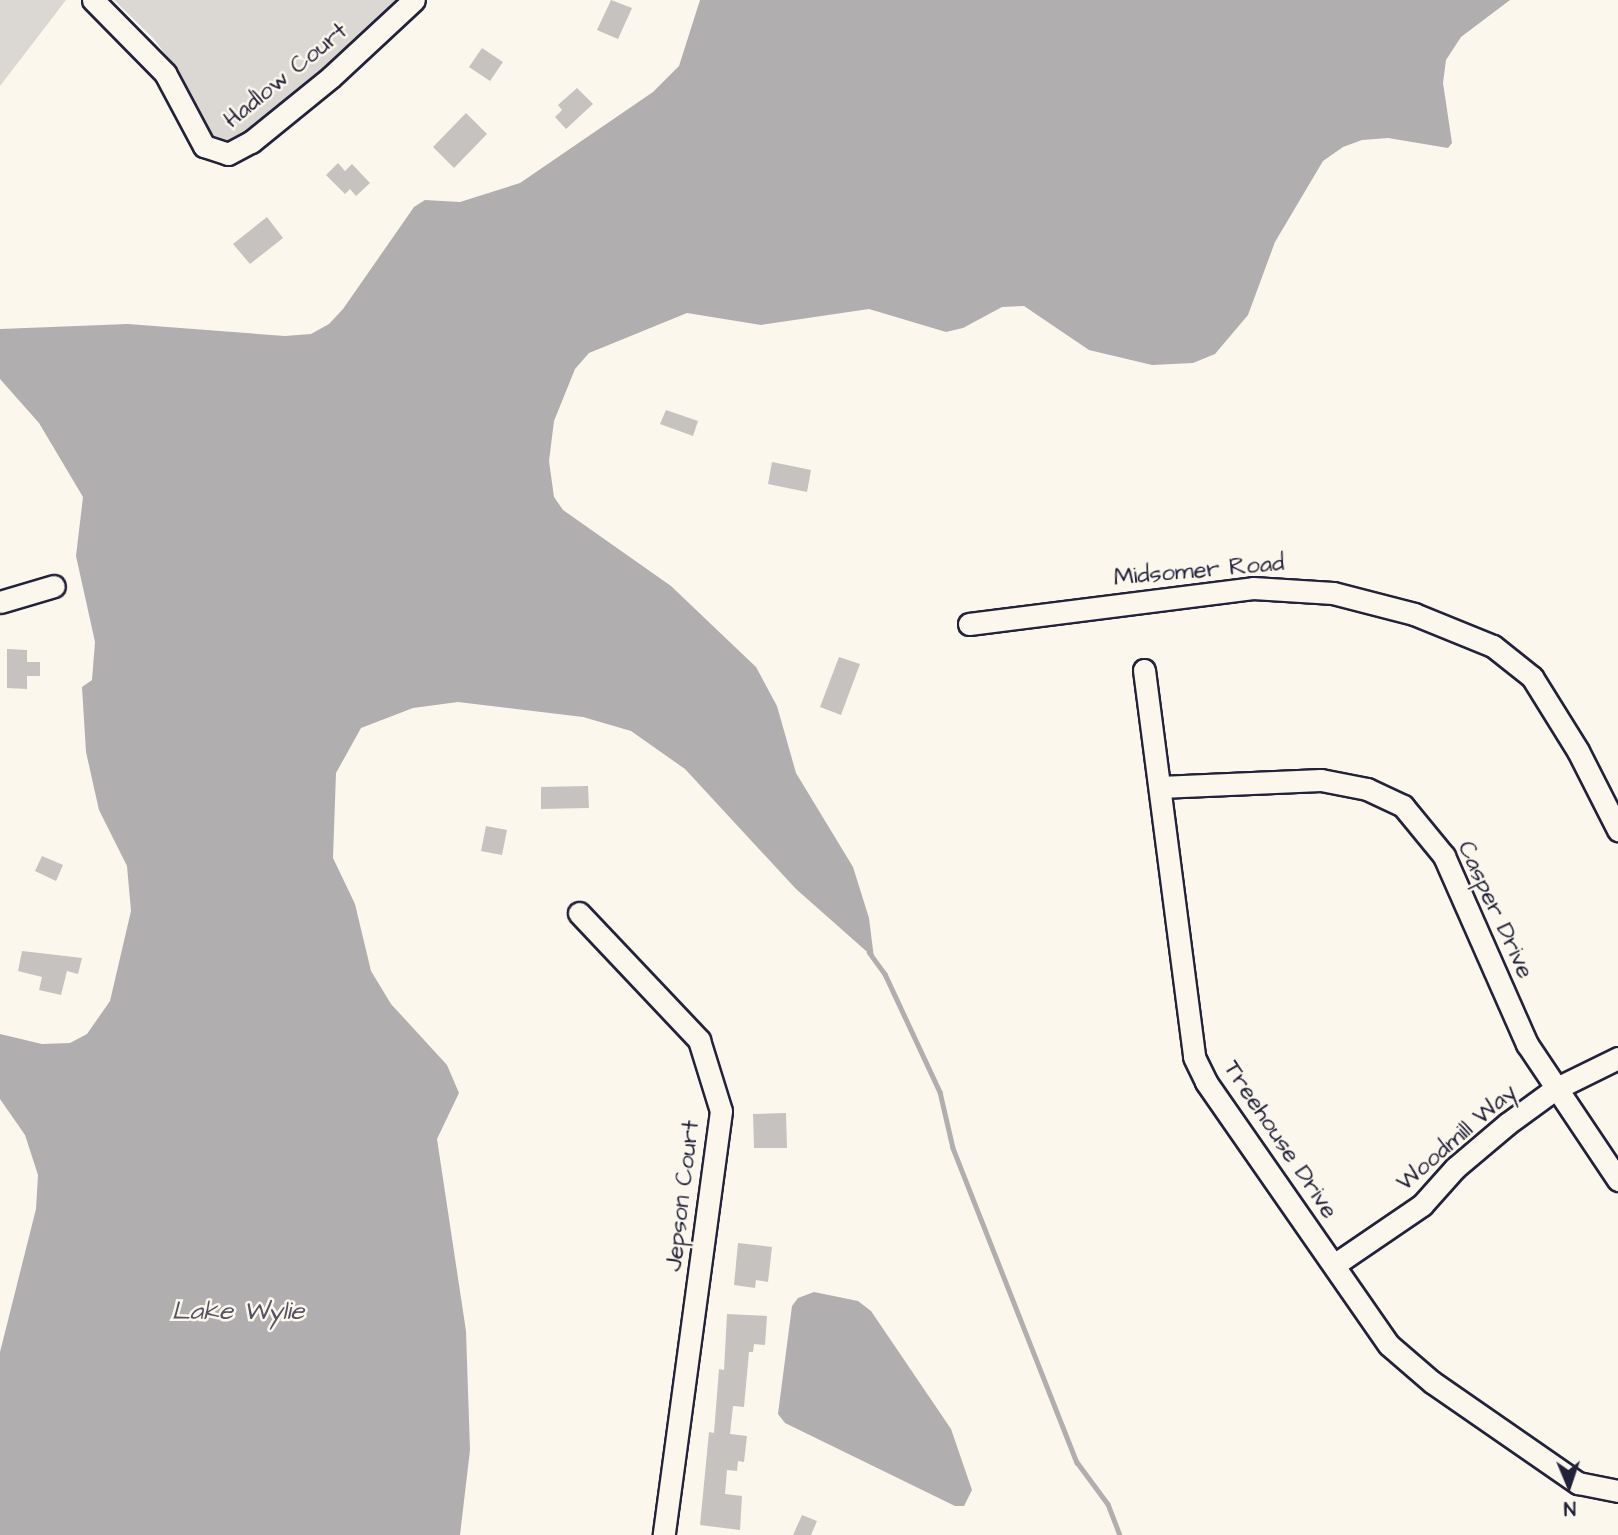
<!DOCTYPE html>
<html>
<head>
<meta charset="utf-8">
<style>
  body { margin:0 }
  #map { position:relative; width:1618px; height:1535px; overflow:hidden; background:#fbf7ec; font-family:"Architects Daughter",sans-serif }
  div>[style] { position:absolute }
  .green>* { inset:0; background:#dbd8d3 }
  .water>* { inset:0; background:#b1aeb0 }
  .stream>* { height:4.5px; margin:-2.25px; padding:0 2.25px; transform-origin:2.25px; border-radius:2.25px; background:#b1aeb0 }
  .building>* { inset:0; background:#c6c2c0 }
  .roads { filter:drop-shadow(2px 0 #22223b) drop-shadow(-2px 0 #22223b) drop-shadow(0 2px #22223b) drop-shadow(0 -2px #22223b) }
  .minor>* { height:21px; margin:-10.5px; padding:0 10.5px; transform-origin:10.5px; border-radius:10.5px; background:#fbf7ec }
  span { translate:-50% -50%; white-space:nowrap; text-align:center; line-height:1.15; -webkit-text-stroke:5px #fbf7ec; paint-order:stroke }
  .street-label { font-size:24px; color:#22223b }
  .water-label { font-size:26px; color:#545364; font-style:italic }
  .north { position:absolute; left:1534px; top:1451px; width:70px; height:70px; -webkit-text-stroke:5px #fbf7ec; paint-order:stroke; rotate:178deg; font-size:19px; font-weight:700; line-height:28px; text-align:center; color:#22223b }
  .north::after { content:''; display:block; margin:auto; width:24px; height:32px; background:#22223b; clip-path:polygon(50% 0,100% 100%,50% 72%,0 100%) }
</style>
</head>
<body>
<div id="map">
  <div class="green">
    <div style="clip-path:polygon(0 0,66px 0,0 86px)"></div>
    <div style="clip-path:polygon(114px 0,398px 0,285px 106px,228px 143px,208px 134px,181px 75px,154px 39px)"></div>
  </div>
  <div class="water">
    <div style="clip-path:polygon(700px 0,1510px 0,1461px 37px,1446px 60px,1443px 83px,1452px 143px,1448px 148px,1388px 138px,1362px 140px,1343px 147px,1323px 161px,1275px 242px,1248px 315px,1215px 354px,1193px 363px,1152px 365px,1089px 350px,1024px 306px,1002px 307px,963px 328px,946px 332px,869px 309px,761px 325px,687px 313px,589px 353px,575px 369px,554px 421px,549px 461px,554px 497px,563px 510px,671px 586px,756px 667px,777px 706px,796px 773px,853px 867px,869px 918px,874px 958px,796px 889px,685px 769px,631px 731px,583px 717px,458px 702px,413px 708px,361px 728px,336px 773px,333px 858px,355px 904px,371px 971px,391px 1004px,447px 1065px,459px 1093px,437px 1139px,466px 1331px,470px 1450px,460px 1535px,0 1535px,0 1352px,36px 1209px,38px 1175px,25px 1135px,0 1099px,0 1034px,42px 1044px,70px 1043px,87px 1034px,110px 1001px,131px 911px,127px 866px,99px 810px,86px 752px,82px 687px,92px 680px,95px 642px,76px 556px,83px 497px,39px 423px,0 379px,0 329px,128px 324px,285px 336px,311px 334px,329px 324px,343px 309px,414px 207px,425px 200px,460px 202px,520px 183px,653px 92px,679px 66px)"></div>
    <div style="clip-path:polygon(814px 1292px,858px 1301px,871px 1311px,951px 1429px,972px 1490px,964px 1506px,955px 1506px,785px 1423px,778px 1414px,792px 1306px,798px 1298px)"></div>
  </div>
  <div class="stream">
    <div style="left:869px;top:952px;width:27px;rotate:54deg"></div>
    <div style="left:885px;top:974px;width:130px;rotate:65deg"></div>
    <div style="left:940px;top:1092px;width:57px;rotate:76.9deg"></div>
    <div style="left:953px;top:1148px;width:338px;rotate:68.5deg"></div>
    <div style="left:1077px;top:1462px;width:52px;rotate:53.6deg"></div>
    <div style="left:1108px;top:1504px;width:33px;rotate:69deg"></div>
  </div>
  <div class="building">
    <div style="clip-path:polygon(611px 0,632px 8px,618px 39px,597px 30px)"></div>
    <div style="clip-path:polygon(482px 48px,503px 62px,490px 81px,469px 67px)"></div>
    <div style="clip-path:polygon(577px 88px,593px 104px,566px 129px,555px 117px,562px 110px,558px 105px)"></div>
    <div style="clip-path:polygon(466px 113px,487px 134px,454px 168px,433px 147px)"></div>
    <div style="clip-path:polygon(338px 163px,345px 171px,352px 164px,370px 183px,356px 196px,350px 189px,345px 194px,326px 175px)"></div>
    <div style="clip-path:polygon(267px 217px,283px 238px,250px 264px,233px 244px)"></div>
    <div style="clip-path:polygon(666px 410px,698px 421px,693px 436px,660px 424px)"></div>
    <div style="clip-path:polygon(772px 462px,811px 470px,807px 492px,768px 484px)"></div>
    <div style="clip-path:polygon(7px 649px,27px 650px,27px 662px,40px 662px,40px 676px,27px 676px,27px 689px,7px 688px)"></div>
    <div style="clip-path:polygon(839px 657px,860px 664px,841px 715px,820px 707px)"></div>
    <div style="clip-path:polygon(588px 786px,589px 808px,541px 809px,541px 787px)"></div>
    <div style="clip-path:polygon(486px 826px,507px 830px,502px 855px,481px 851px)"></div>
    <div style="clip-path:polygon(42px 856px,63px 865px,56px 881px,35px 871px)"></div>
    <div style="clip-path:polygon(22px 951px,82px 958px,78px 974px,67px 971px,61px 995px,39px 990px,42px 977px,18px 971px)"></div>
    <div style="clip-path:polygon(786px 1113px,787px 1148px,754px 1148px,753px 1114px)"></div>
    <div style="clip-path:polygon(738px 1243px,772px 1247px,768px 1282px,756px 1280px,755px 1288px,734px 1285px)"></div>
    <div style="clip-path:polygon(727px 1314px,767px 1316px,765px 1345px,754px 1344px,753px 1352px,749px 1352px,744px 1407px,733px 1406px,730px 1434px,747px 1436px,744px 1462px,738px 1461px,737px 1471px,727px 1470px,725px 1494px,742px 1496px,740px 1530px,700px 1525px,709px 1432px,714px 1433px,719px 1369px,724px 1370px)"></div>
    <div style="clip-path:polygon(802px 1515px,817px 1521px,811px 1535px,793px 1535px)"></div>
  </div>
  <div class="roads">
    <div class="minor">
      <div style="left:93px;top:0;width:103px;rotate:45.4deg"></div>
      <div style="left:165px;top:73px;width:83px;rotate:61.9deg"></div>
      <div style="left:204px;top:146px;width:25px;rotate:18deg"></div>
      <div style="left:228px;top:154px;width:26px;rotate:-28deg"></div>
      <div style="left:251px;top:142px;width:103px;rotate:-39.1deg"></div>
      <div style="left:331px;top:77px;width:113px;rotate:-42.9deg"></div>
      <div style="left:0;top:602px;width:56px;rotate:-16.5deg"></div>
      <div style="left:969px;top:624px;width:286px;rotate:-7.2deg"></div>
      <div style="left:1253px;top:588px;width:80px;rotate:3.6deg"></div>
      <div style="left:1333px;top:593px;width:84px;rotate:14.5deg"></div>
      <div style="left:1414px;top:614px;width:85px;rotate:22.1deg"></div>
      <div style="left:1493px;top:646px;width:50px;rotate:38.5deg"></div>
      <div style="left:1532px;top:677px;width:87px;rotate:58.1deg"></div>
      <div style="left:1578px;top:751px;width:89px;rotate:63.1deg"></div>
      <div style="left:1144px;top:670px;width:390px;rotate:82.6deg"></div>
      <div style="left:1194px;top:1057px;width:28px;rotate:64deg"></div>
      <div style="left:1206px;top:1082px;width:320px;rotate:55.2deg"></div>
      <div style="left:1389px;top:1345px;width:57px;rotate:40.7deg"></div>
      <div style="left:1432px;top:1382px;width:178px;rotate:34.7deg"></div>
      <div style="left:1578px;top:1483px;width:41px;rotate:11.3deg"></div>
      <div style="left:1160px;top:787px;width:161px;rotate:-2.5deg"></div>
      <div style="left:1321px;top:780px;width:47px;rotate:11.1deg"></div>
      <div style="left:1367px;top:789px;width:40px;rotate:25deg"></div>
      <div style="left:1403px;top:806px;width:65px;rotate:50.6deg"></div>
      <div style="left:1444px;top:856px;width:206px;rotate:66.2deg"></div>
      <div style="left:1527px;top:1044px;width:164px;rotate:56.2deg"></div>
      <div style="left:579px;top:913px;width:175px;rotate:46.6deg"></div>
      <div style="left:699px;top:1040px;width:74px;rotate:72.8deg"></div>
      <div style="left:721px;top:1111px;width:428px;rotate:97.7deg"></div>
      <div style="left:1334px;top:1265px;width:107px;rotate:-34.3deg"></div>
      <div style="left:1422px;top:1205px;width:50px;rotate:-48.3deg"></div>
      <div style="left:1455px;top:1168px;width:68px;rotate:-40.2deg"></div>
      <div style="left:1507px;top:1124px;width:59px;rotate:-36.1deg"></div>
      <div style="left:1555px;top:1089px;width:70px;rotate:-26.2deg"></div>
    </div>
  </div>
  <div class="street-label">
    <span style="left:286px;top:76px;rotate:-39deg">Hadlow Court</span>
    <span style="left:1199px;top:571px;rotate:-5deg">Midsomer Road</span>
    <span style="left:1495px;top:910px;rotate:65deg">Casper Drive</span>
    <span style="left:1457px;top:1138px;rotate:-41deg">Woodmill Way</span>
    <span style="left:1280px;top:1140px;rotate:56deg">Treehouse Drive</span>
    <span style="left:683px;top:1196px;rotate:-83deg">Jepson Court</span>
  </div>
  <div class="water-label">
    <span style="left:238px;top:1312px">Lake Wylie</span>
  </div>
  <div class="north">N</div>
</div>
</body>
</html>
